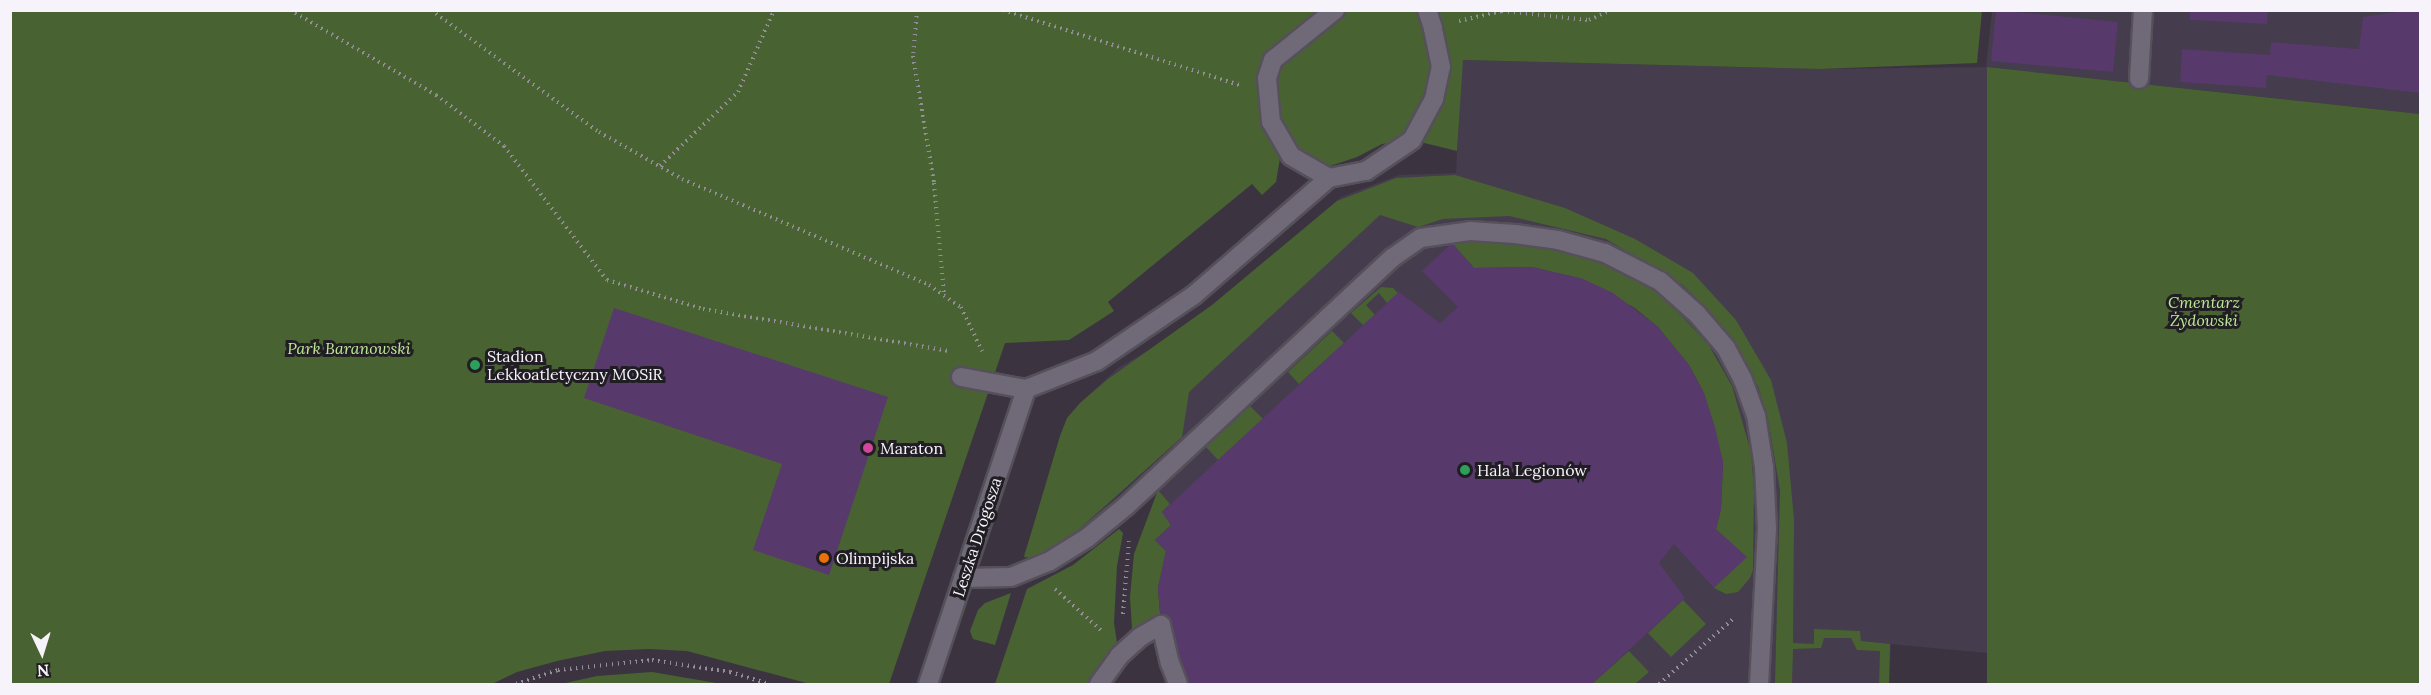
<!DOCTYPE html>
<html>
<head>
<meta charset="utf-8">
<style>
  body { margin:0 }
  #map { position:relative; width:2431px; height:695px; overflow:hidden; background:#3b3440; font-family:Lora,serif }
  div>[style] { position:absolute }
  .built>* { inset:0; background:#453c4e }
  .green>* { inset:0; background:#496232 }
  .building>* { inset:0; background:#57396b }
  .path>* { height:4px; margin-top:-2px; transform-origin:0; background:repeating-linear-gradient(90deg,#948e98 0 1.5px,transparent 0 6px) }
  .roads { filter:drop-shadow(2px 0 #55505a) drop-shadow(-2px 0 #55505a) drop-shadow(0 2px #55505a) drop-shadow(0 -2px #55505a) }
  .service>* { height:18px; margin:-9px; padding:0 9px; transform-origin:9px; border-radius:9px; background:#706977 }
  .pedestrian>* { height:18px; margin:-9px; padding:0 9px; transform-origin:9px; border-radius:9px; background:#706977 }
  .minor>* { height:18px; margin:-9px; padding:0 9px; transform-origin:9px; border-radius:9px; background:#706977 }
  .dots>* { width:16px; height:16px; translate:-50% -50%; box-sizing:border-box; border:3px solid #201d23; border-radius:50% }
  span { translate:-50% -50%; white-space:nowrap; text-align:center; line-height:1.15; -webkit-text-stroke:6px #201d23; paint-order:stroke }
  .park-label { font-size:16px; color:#beea97; font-style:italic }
  .poi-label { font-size:16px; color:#f7f3fb }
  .left { translate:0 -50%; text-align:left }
  .street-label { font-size:16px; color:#f7f3fb }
  .frame { position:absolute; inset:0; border:12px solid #f7f3fb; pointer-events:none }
  .north { position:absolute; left:12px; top:623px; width:60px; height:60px; -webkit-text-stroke:4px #201d23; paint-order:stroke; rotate:176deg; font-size:16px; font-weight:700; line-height:24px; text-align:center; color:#f7f3fb }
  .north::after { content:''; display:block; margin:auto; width:21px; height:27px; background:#f7f3fb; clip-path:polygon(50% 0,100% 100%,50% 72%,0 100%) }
</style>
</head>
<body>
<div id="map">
  <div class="built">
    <div style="clip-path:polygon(1992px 11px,2420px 11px,2420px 114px,1987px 67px,1987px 653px,1891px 644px,1889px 684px,1178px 684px,1155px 540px,1162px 512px,1170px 504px,1158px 490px,1187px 465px,1174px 445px,1082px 529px,1031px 558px,1024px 554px,1080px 403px,1118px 368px,1192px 325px,1341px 197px,1399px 175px,1456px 173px,1462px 60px,1820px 69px,1986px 67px)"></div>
  </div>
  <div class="green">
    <div style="clip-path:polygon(10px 11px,1982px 11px,1977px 63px,1820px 69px,1463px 60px,1457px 151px,1412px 140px,1382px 144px,1357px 157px,1330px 166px,1297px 151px,1280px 158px,1276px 182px,1262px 195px,1252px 184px,1108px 302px,1114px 311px,1069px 340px,1005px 343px,889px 684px,810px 684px,687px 651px,649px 649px,605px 651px,557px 661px,517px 672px,492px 684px,11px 684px)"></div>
    <div style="clip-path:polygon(1987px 67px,2420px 114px,2420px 684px,1987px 684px)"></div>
    <div style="clip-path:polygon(1455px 175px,1565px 208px,1635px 239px,1693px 273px,1736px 320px,1771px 380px,1787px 443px,1794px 519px,1793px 643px,1814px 644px,1814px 629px,1860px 631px,1861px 641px,1890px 644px,1889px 684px,1879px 684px,1880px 651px,1857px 650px,1851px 638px,1824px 638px,1821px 648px,1793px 649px,1792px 684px,1775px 684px,1780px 490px,1768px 419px,1758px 386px,1715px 317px,1683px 285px,1606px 239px,1509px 216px,1443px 219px,1418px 227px,1380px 215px,1189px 392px,1182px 437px,1067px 540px,1031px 558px,1024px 557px,1060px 436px,1067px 418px,1080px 403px,1108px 379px,1212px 305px,1337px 201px,1396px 178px)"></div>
    <div style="clip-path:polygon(1477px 241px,1519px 242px,1576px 254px,1621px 271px,1649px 286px,1673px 307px,1708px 344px,1732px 386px,1751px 452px,1754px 491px,1753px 570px,1750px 578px,1738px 592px,1726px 594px,1714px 588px,1716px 529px,1721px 509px,1723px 462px,1704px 393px,1689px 365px,1658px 327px,1635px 308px,1583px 279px,1532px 267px,1474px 268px,1452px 243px)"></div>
    <div style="clip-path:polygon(1381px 287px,1393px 288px,1398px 293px,1387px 303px,1379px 293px,1366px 305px,1375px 315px,1363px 325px,1351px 313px)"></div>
    <div style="clip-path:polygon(1332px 331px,1344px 343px,1299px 384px,1288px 372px)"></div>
    <div style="clip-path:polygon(1250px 406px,1263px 419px,1218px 460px,1206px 447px)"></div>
    <div style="clip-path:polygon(1158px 490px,1170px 504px,1162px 512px,1171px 525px,1155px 540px,1166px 551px,1158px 588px,1161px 625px,1133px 644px,1130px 597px,1134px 554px)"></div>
    <div style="clip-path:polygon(1119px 529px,1123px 533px,1117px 566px,1114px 623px,1119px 656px,1099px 684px,995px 684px,1027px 589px,1073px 565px)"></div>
    <div style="clip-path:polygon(1011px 593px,995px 645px,973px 639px,970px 631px,978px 610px,985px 603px)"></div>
    <div style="clip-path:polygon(1683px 600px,1706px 624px,1671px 657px,1648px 633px)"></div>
    <div style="clip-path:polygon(1629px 651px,1649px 672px,1635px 684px,1592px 684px)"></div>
    <div style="clip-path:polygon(652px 672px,722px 684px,561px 684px,597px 676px)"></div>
  </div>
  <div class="building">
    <div style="clip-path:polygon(1996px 10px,2118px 22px,2113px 72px,1991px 61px)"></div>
    <div style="clip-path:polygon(2190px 10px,2268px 10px,2267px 24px,2190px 20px)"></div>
    <div style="clip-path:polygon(2410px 10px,2420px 10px,2420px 93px,2267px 75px,2266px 88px,2180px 82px,2182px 49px,2270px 55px,2271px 42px,2359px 49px,2363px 17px)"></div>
    <div style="clip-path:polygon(1452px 243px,1474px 268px,1532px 267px,1583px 279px,1613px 293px,1658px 327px,1689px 365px,1704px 393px,1715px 427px,1723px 462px,1721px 509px,1716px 529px,1747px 557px,1714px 588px,1674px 544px,1659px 563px,1685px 598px,1592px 684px,1178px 684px,1161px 625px,1158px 588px,1166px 551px,1155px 540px,1171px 525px,1162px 512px,1399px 292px,1440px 323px,1458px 307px,1422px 271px)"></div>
    <div style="clip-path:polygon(614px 308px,888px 397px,829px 575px,753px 550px,782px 464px,584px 398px)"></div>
  </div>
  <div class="path">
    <div style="left:290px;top:10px;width:169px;rotate:30.2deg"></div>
    <div style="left:436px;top:95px;width:85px;rotate:36.9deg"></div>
    <div style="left:504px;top:146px;width:169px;rotate:52.5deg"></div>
    <div style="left:607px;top:280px;width:100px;rotate:16.8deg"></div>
    <div style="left:703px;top:309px;width:251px;rotate:9.7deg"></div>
    <div style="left:431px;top:10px;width:208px;rotate:36deg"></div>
    <div style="left:599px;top:132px;width:95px;rotate:29.5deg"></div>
    <div style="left:682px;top:179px;width:269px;rotate:23.2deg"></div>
    <div style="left:929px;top:285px;width:39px;rotate:35deg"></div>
    <div style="left:961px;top:307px;width:49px;rotate:64.5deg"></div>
    <div style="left:917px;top:10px;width:46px;rotate:95deg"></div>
    <div style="left:913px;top:56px;width:129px;rotate:80.6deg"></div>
    <div style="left:934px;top:183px;width:111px;rotate:84.9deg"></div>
    <div style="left:1003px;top:10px;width:248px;rotate:17.6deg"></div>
    <div style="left:1459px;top:21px;width:44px;rotate:-13.1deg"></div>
    <div style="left:1502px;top:11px;width:87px;rotate:5.9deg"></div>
    <div style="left:1589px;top:20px;width:24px;rotate:-24deg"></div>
    <div style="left:660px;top:166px;width:108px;rotate:-43.5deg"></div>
    <div style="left:738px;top:92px;width:90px;rotate:-66.3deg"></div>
    <div style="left:1055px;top:589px;width:64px;rotate:41.9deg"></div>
    <div style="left:1123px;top:614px;width:73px;rotate:-85.3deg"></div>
    <div style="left:516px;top:684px;width:44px;rotate:-18.4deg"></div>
    <div style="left:558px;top:670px;width:95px;rotate:-6.1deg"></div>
    <div style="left:652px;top:660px;width:79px;rotate:8.7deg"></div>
    <div style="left:730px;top:672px;width:41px;rotate:17.1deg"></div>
    <div style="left:1659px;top:684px;width:98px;rotate:-41.3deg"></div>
  </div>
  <div class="roads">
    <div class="service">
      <div style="left:2139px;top:79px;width:69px;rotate:-86.7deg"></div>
      <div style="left:1329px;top:178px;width:44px;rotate:-149.9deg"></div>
      <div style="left:1291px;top:156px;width:39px;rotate:-120deg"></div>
      <div style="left:1271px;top:122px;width:44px;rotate:-95.2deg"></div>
      <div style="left:1267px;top:78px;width:19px;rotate:-72deg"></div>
      <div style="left:1273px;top:60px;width:80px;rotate:-38.9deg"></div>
      <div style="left:961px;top:377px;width:66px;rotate:10.5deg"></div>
      <div style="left:1026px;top:389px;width:76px;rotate:-21.5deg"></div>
      <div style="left:1097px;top:361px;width:117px;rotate:-34.2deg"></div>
      <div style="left:1194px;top:295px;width:179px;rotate:-40.9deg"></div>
      <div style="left:1329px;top:178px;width:38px;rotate:-11deg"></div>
      <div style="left:1366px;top:171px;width:55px;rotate:-34deg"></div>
      <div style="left:1412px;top:140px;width:47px;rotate:-61.8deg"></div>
      <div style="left:1434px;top:99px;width:33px;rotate:-78deg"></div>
      <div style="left:1441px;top:67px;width:40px;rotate:-102deg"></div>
      <div style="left:1433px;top:28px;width:19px;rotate:-108deg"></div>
      <div style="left:963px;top:578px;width:48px;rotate:-1.2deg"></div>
      <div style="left:1011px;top:577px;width:42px;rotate:-22.3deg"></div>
      <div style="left:1050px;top:561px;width:44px;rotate:-31.9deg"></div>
      <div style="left:1087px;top:538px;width:50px;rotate:-39.4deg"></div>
      <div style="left:1126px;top:506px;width:364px;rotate:-43deg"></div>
      <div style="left:1392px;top:258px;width:35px;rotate:-35deg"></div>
      <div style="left:1421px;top:238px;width:49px;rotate:-8.1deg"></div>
      <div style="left:1470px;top:231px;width:45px;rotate:3.8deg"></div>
      <div style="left:1515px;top:234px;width:43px;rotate:7.9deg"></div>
      <div style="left:1558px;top:240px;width:49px;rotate:15.5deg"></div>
      <div style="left:1605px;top:253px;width:62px;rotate:27deg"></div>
      <div style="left:1660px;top:281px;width:50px;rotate:41.7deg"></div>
      <div style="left:1697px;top:314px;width:45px;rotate:49.5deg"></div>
      <div style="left:1726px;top:348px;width:36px;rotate:62deg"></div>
      <div style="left:1743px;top:380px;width:37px;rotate:70deg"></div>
      <div style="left:1756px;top:415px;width:53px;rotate:81.3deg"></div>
      <div style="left:1764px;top:467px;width:61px;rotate:87.2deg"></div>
      <div style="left:1767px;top:528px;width:156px;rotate:92.9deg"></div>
    </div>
    <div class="pedestrian">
      <div style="left:1099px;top:684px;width:34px;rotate:-54deg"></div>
      <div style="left:1119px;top:656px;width:28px;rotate:-42deg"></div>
      <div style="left:1140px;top:637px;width:24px;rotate:-30deg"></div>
      <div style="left:1161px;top:625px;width:39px;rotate:77deg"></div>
      <div style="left:1170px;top:663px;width:22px;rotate:69deg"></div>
    </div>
    <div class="minor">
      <div style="left:928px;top:684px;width:311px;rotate:-71.6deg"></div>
    </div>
  </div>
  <div class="dots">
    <div style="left:475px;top:365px;background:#2e9e5b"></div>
    <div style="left:868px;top:448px;background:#d1479c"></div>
    <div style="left:1465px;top:470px;background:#2e9e5b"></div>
    <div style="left:824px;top:558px;background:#e8710a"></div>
  </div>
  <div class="park-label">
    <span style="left:2204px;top:311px">Cmentarz<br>Żydowski</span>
    <span style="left:349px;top:348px">Park Baranowski</span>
  </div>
  <div class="poi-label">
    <span class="left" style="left:487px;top:365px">Stadion<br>Lekkoatletyczny MOSiR</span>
    <span class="left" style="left:880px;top:448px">Maraton</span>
    <span class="left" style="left:1477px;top:470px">Hala Legionów</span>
    <span class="left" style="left:836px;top:558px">Olimpijska</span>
  </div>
  <div class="street-label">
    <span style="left:977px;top:537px;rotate:-72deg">Leszka Drogosza</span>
  </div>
  <div class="frame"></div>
  <div class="north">N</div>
</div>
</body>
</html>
